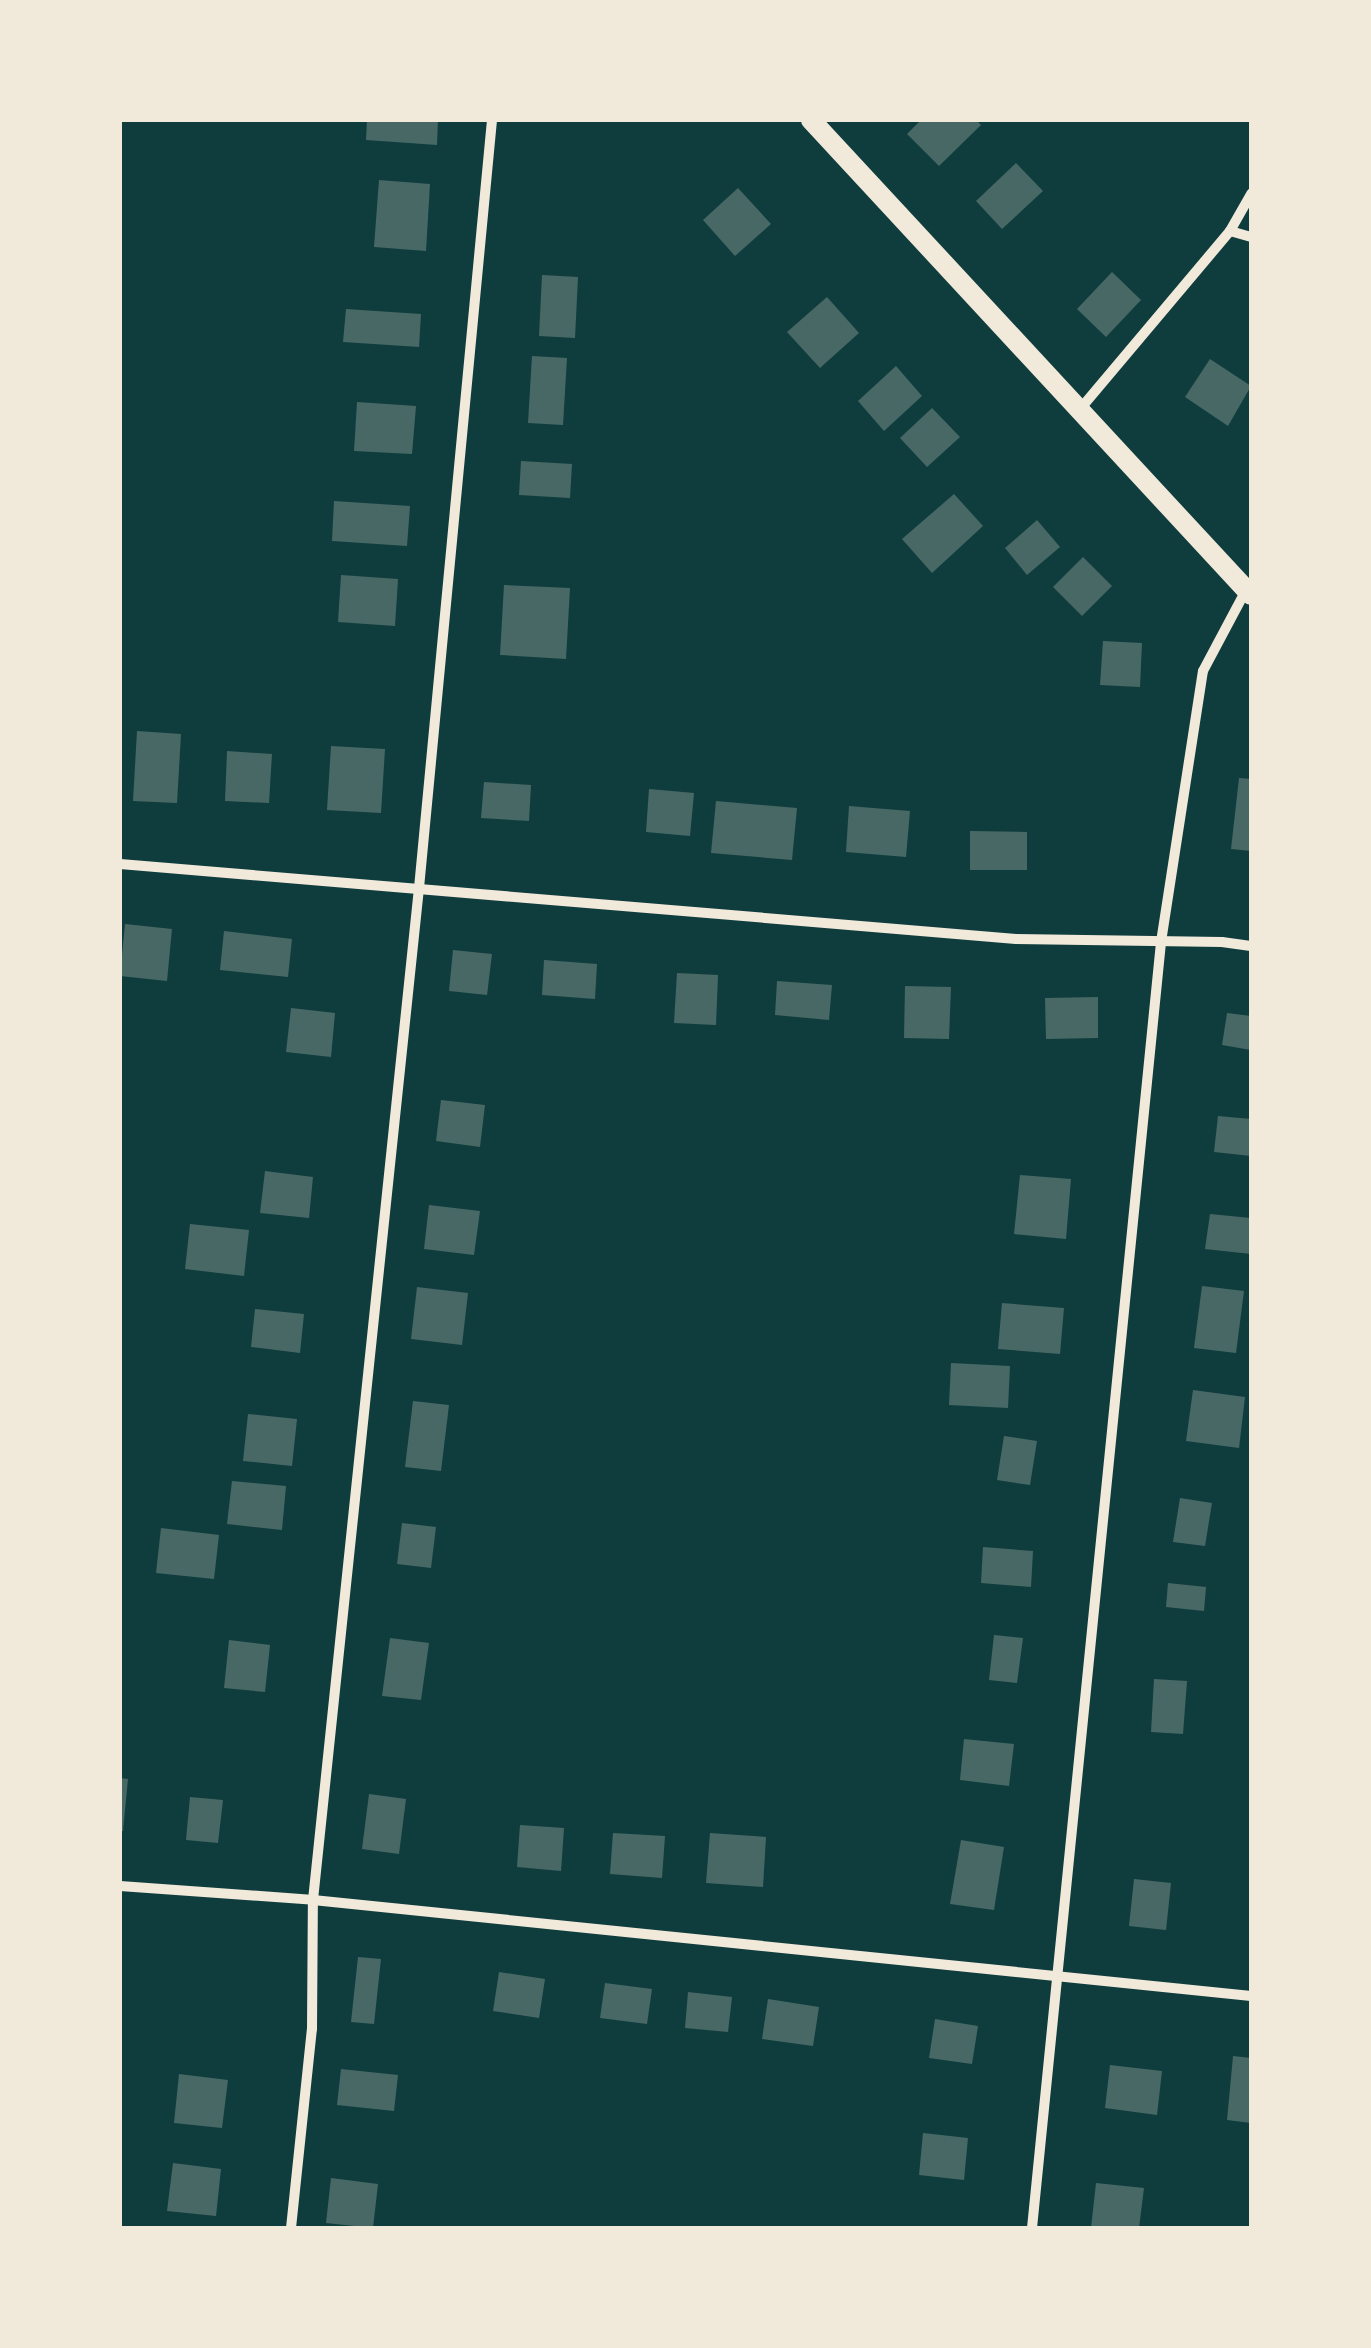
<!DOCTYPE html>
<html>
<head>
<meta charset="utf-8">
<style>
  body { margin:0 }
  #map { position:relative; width:1371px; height:2348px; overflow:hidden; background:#0f3d3e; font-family:"Fira Sans Condensed",sans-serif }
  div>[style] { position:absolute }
  .building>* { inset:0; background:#486865 }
  .minor>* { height:10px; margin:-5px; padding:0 5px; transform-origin:5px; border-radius:5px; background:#f1e9da }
  .secondary>* { height:20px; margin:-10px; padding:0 10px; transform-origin:10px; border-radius:10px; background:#f1e9da }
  span { translate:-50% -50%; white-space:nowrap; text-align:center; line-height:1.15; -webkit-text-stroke:8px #f1e9da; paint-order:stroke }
  .frame { position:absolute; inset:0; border:122px solid #f1e9da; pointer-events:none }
</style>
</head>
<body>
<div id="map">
  <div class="building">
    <div style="clip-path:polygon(367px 120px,438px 120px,437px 145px,366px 140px)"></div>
    <div style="clip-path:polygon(921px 120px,976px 120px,981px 125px,939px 166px,907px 134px)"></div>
    <div style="clip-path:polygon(1016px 163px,1043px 191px,1002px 229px,976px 201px)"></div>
    <div style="clip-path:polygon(379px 180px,430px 184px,426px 251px,374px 247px)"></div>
    <div style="clip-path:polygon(738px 188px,771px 224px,735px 256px,703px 220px)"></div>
    <div style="clip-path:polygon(1112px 272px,1141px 300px,1106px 337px,1077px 309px)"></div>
    <div style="clip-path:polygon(542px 275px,578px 277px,575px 338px,539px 336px)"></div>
    <div style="clip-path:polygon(827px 297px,859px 333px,820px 368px,787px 332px)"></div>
    <div style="clip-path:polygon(346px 309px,421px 314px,419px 347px,343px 342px)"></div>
    <div style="clip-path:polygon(532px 356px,567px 358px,563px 425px,528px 423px)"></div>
    <div style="clip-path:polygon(1210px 359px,1251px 386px,1228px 426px,1185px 397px)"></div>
    <div style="clip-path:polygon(896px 366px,922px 396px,884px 431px,858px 401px)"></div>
    <div style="clip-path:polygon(357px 402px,416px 406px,412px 454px,354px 451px)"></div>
    <div style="clip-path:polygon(932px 408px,960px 437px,927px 467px,900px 438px)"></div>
    <div style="clip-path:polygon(521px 461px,572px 464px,570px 498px,519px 495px)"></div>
    <div style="clip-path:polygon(954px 494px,983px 526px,932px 573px,902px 539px)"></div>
    <div style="clip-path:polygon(334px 501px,410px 506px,407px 546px,332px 541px)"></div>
    <div style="clip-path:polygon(1037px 520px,1060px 547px,1027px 575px,1005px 548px)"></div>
    <div style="clip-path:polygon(1083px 557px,1112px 586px,1082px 616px,1053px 587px)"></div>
    <div style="clip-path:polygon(341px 575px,398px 579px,395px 626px,338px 622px)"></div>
    <div style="clip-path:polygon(504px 585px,570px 588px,566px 659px,500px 655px)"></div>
    <div style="clip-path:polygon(1103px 641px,1142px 643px,1140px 687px,1100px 685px)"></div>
    <div style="clip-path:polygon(137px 731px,181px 734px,177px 803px,133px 801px)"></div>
    <div style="clip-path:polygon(331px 746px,385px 749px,381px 813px,327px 810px)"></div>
    <div style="clip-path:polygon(227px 751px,272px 754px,269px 803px,225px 801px)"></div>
    <div style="clip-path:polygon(1239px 778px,1251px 779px,1251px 851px,1231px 849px)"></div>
    <div style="clip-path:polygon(484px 782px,531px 785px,529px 821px,481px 818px)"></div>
    <div style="clip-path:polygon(649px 789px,694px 793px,690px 836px,646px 832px)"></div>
    <div style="clip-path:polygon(716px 801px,797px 808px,792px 860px,711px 853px)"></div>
    <div style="clip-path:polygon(849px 806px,910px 811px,906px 857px,846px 852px)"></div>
    <div style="clip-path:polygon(970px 831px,1027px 832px,1027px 870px,970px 870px)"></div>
    <div style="clip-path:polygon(125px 924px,172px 929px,167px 981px,120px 976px)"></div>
    <div style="clip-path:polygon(224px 931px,292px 939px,288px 977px,220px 970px)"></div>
    <div style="clip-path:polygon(453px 950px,492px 954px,487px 995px,449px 991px)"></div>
    <div style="clip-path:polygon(544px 960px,597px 964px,595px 999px,542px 995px)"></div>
    <div style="clip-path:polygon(677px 973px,718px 975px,716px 1025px,674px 1023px)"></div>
    <div style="clip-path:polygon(777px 981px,832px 985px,829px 1020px,775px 1015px)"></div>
    <div style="clip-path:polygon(905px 986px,951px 987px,949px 1039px,904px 1038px)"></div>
    <div style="clip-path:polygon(1098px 997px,1098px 1038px,1046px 1039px,1045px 998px)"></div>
    <div style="clip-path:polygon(291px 1008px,335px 1013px,331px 1057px,286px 1052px)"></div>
    <div style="clip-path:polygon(1227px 1013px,1251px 1016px,1251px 1050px,1222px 1045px)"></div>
    <div style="clip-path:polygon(441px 1100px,485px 1105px,480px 1147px,436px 1141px)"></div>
    <div style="clip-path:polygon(1218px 1116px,1251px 1119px,1251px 1156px,1214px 1152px)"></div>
    <div style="clip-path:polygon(265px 1171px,313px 1177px,309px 1218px,260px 1213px)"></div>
    <div style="clip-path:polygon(1020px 1175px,1071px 1179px,1066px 1239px,1014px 1234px)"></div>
    <div style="clip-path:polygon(429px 1205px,480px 1211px,474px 1255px,424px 1249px)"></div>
    <div style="clip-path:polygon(1210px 1214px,1251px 1218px,1251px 1254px,1205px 1249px)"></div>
    <div style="clip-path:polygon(190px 1224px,249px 1230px,244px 1276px,185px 1269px)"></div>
    <div style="clip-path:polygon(1202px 1286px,1244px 1291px,1236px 1353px,1194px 1348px)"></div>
    <div style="clip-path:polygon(417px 1287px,468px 1293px,462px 1345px,411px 1339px)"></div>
    <div style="clip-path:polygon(1002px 1303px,1064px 1308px,1060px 1354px,998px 1349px)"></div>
    <div style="clip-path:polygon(255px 1309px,304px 1314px,300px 1353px,251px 1347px)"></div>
    <div style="clip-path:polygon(951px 1363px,1010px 1366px,1008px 1408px,949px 1405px)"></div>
    <div style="clip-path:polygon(1193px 1390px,1245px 1397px,1239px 1448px,1186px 1441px)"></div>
    <div style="clip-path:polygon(413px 1401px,449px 1405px,441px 1471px,405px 1467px)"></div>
    <div style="clip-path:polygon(248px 1414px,297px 1419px,292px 1466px,243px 1461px)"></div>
    <div style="clip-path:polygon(1004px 1436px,1037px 1441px,1030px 1485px,997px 1480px)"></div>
    <div style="clip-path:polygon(232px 1481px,286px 1486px,282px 1530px,227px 1524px)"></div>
    <div style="clip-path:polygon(1180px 1498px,1212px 1503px,1205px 1546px,1173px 1542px)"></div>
    <div style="clip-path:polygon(402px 1523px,436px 1527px,431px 1568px,397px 1564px)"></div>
    <div style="clip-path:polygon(161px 1528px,219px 1535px,214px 1579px,156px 1573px)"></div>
    <div style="clip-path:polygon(983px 1547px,1033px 1551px,1031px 1587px,981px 1583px)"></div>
    <div style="clip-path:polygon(1168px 1583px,1206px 1587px,1204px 1611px,1166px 1607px)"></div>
    <div style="clip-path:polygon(994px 1635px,1023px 1638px,1017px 1683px,989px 1680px)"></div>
    <div style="clip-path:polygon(390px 1638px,429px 1643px,421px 1700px,382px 1696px)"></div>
    <div style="clip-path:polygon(229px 1640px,270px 1645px,265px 1692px,224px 1688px)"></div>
    <div style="clip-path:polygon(1154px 1679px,1187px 1681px,1183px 1734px,1151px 1732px)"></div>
    <div style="clip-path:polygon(964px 1739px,1014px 1744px,1009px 1786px,960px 1780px)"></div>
    <div style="clip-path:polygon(120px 1778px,128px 1779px,123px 1831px,120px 1831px)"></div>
    <div style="clip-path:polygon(369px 1794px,406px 1799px,399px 1854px,362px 1849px)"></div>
    <div style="clip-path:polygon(190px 1797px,223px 1800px,218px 1843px,186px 1840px)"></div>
    <div style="clip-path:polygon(520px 1825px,564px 1828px,561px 1871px,517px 1867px)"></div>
    <div style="clip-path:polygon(613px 1833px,665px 1836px,662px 1878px,610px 1874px)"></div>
    <div style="clip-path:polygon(710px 1833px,766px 1837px,763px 1887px,706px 1883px)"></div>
    <div style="clip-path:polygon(961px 1840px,1004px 1847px,994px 1910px,950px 1904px)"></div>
    <div style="clip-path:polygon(1134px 1879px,1171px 1883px,1166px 1930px,1129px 1926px)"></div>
    <div style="clip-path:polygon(358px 1957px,381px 1959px,374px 2024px,351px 2022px)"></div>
    <div style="clip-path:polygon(499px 1972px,545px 1979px,539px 2018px,493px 2011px)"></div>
    <div style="clip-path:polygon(605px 1983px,652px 1989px,647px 2024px,600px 2018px)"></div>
    <div style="clip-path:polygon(688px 1992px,732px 1997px,728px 2032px,685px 2028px)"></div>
    <div style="clip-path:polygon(768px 1999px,819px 2007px,813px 2046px,762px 2039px)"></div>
    <div style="clip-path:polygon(935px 2019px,978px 2026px,972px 2064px,929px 2058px)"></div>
    <div style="clip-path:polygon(1233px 2056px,1251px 2058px,1251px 2123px,1227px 2120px)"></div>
    <div style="clip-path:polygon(1110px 2065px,1162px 2071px,1157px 2115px,1105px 2108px)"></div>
    <div style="clip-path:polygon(341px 2069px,398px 2075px,394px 2111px,337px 2105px)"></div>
    <div style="clip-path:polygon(179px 2074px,228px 2080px,222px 2128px,174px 2123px)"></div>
    <div style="clip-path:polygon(923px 2133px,968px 2138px,964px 2180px,919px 2175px)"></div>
    <div style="clip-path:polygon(173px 2163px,221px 2169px,216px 2216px,167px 2211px)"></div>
    <div style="clip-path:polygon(331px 2178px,378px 2184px,373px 2228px,326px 2223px)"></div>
    <div style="clip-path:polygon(1096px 2183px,1144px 2188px,1139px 2228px,1091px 2228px)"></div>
  </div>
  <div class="minor">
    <div style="left:1230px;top:231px;width:22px;rotate:16deg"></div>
    <div style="left:1081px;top:408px;width:231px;rotate:-49.9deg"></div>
    <div style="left:1230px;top:231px;width:43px;rotate:-60.4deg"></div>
    <div style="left:120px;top:864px;width:899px;rotate:4.78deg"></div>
    <div style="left:1016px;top:939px;width:206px;rotate:0.8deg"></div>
    <div style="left:1222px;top:942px;width:29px;rotate:8deg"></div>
    <div style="left:120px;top:1886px;width:194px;rotate:4.1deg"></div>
    <div style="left:313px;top:1900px;width:943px;rotate:5.84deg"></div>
    <div style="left:291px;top:2228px;width:200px;rotate:-84deg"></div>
    <div style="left:312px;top:2029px;width:129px;rotate:-89.6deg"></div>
    <div style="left:313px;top:1900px;width:1018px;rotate:-84.02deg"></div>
    <div style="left:419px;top:888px;width:771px;rotate:-84.57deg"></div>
    <div style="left:1032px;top:2228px;width:1292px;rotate:-84.27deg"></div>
    <div style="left:1161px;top:942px;width:274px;rotate:-81.2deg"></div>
    <div style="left:1203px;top:671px;width:92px;rotate:-62deg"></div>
  </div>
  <div class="secondary">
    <div style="left:811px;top:120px;width:647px;rotate:47.19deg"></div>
  </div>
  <div class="frame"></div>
</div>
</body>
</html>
